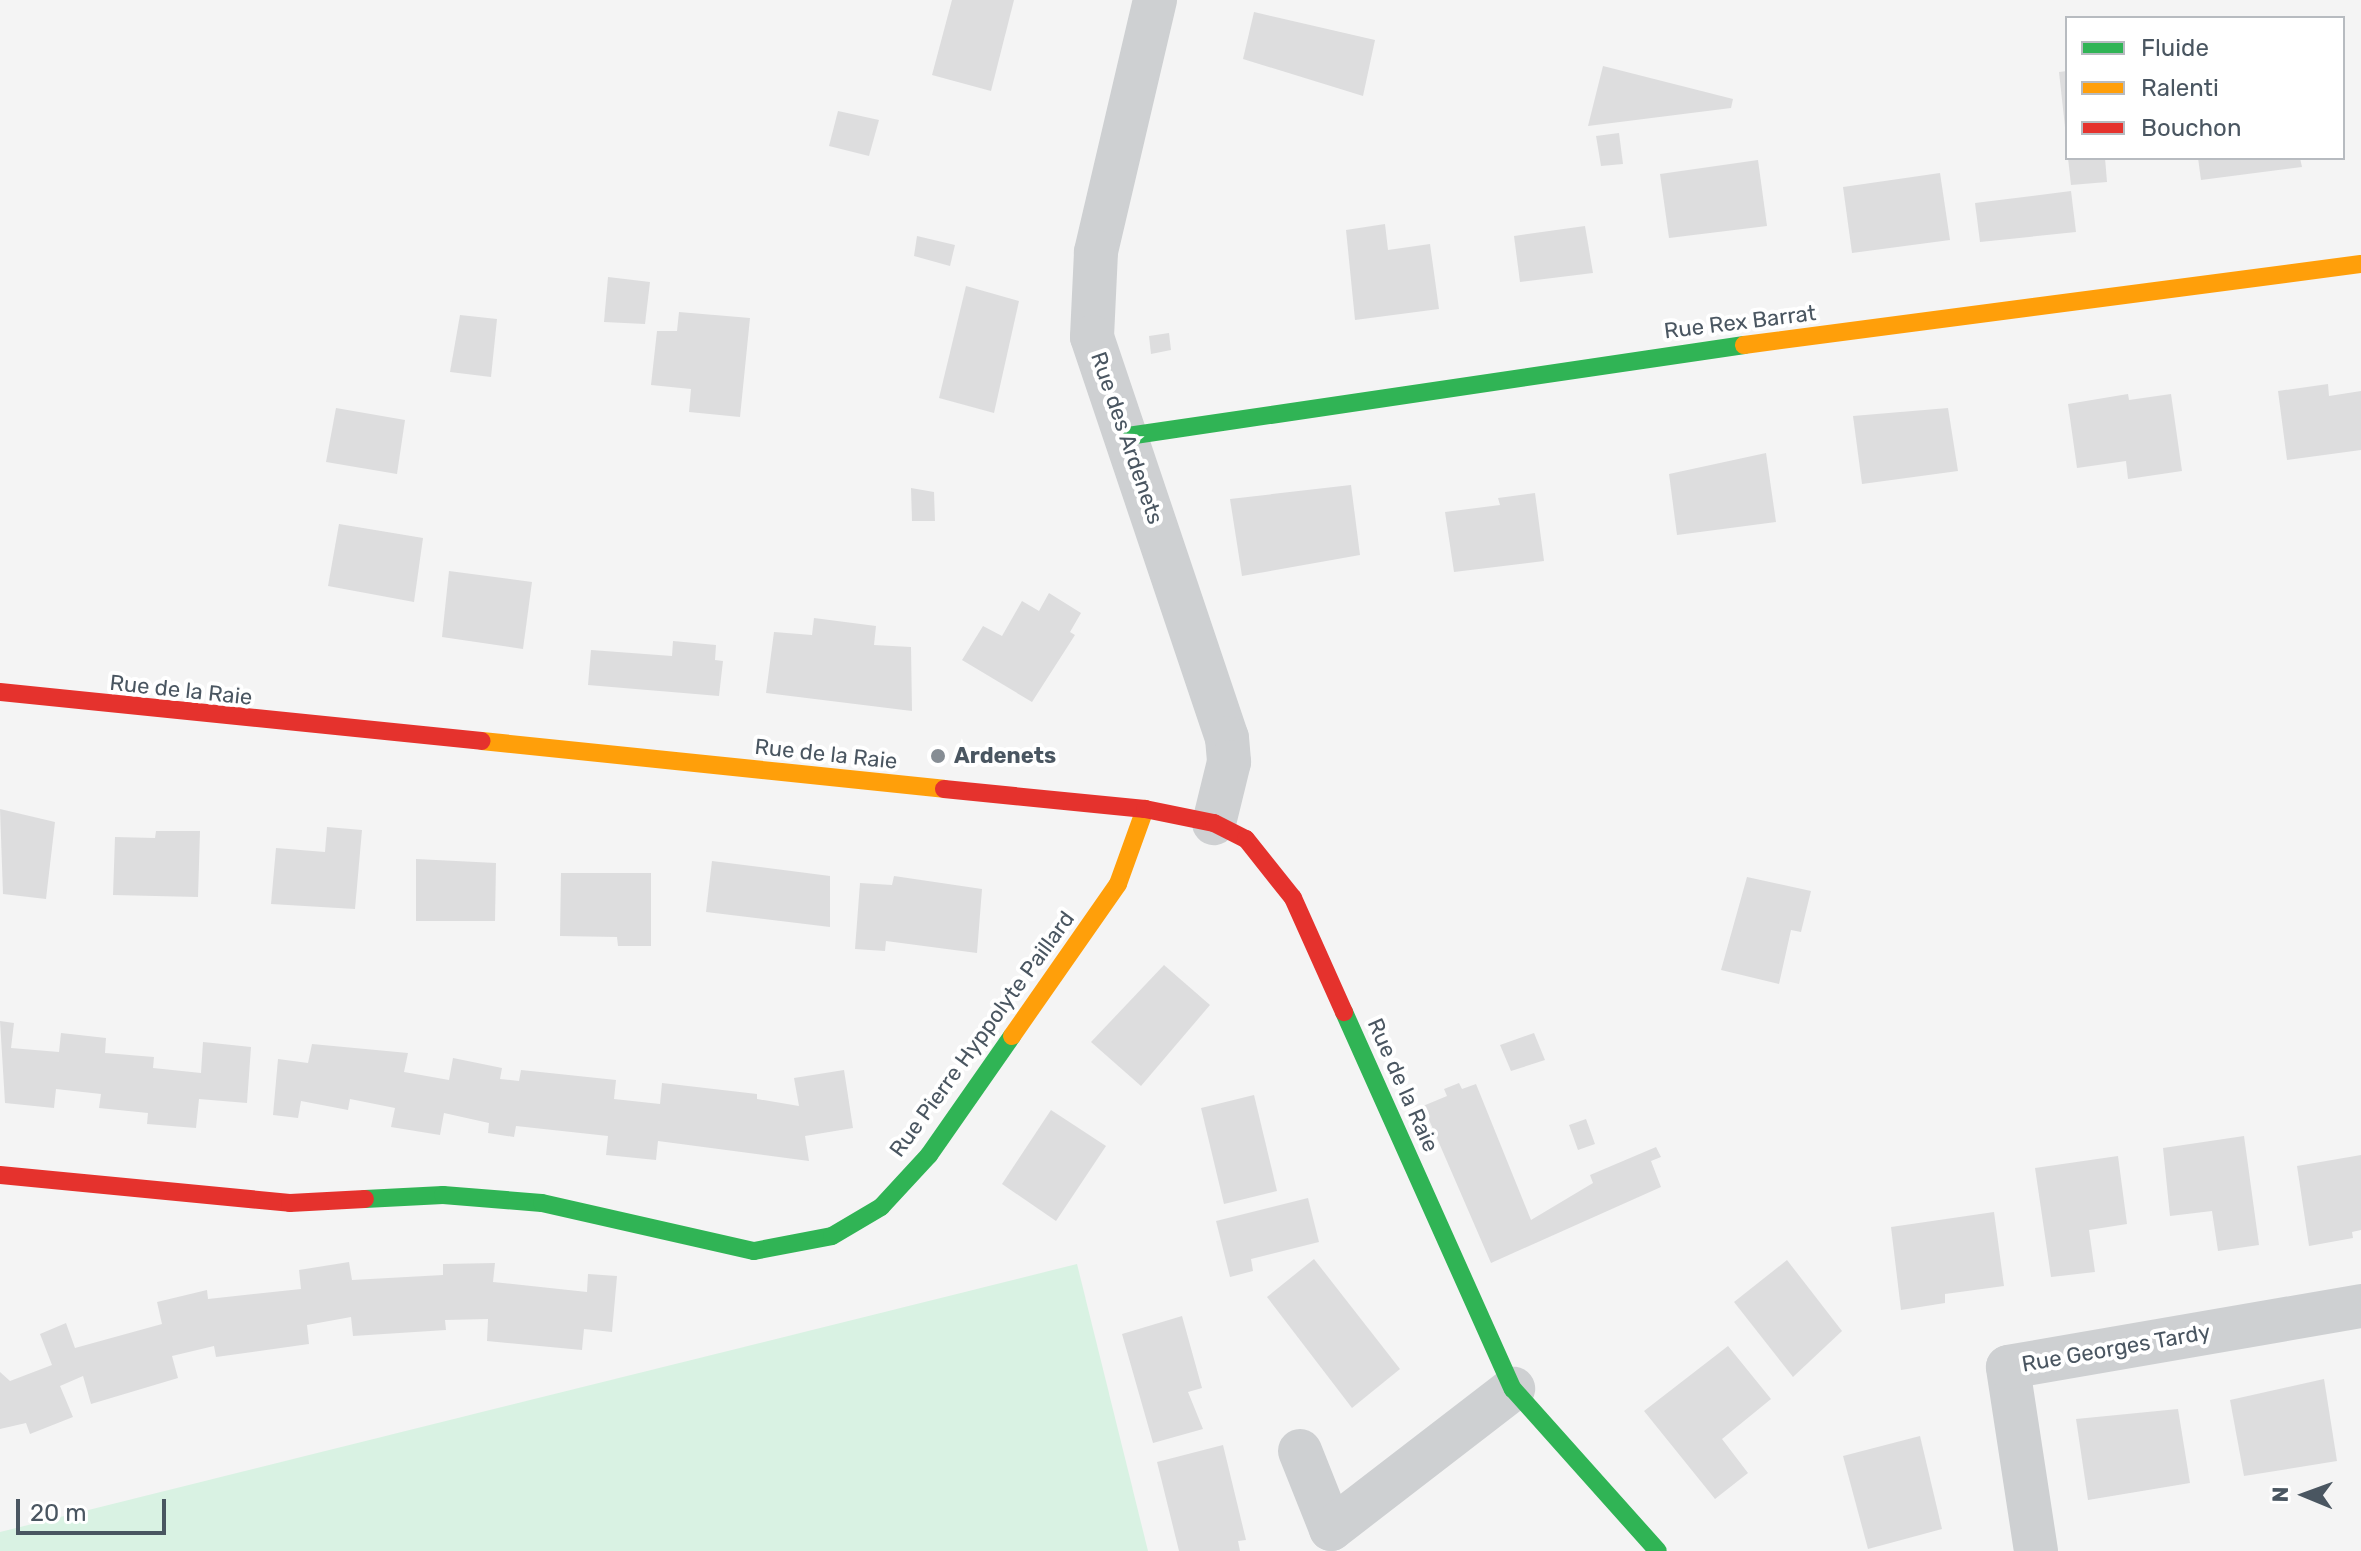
<!DOCTYPE html>
<html>
<head>
<meta charset="utf-8">
<style>
  body { margin:0 }
  #map { position:relative; width:2361px; height:1551px; overflow:hidden; background:#f4f4f4; font-family:Rubik,sans-serif }
  div>[style] { position:absolute }
  .green>* { inset:0; background:#d9f2e3 }
  .building>* { inset:0; background:#ddddde }
  .street>* { height:44px; margin:-22px; padding:0 22px; transform-origin:22px; border-radius:22px; background:#ced0d2 }
  .fast>* { height:18px; margin:-9px; padding:0 9px; transform-origin:9px; border-radius:9px; background:#30b455 }
  .slow>* { height:18px; margin:-9px; padding:0 9px; transform-origin:9px; border-radius:9px; background:#ff9f0a }
  .jam>* { height:18px; margin:-9px; padding:0 9px; transform-origin:9px; border-radius:9px; background:#e5322d }
  .dots>* { width:22px; height:22px; translate:-50% -50%; box-sizing:border-box; border:4px solid #fff; border-radius:50% }
  span { translate:-50% -50%; white-space:nowrap; text-align:center; line-height:1.15; -webkit-text-stroke:8px #fff; paint-order:stroke }
  .street-label { font-size:22px; color:#4a5661 }
  .poi-label { font-size:22px; color:#4a5661; font-weight:700 }
  .left { translate:0 -50%; text-align:left }
  .legend { position:absolute; left:2065px; top:16px; width:280px; height:144px; box-sizing:border-box; background:#fff; border:2px solid #b7bbc0; margin:0; padding:10px 14px; list-style:none; font-size:24px; color:#4a5661 }
  .legend li { display:flex; align-items:center; gap:16px; height:40px }
  .legend b { width:40px; border:2px solid #b7bbc0 }
  .north { position:absolute; left:2265px; top:1455px; width:80px; height:80px; -webkit-text-stroke:6px #fff; paint-order:stroke; rotate:271deg; font-size:22px; font-weight:700; line-height:32px; text-align:center; color:#4a5661 }
  .north::after { content:''; display:block; margin:auto; width:28px; height:36px; background:#4a5661; clip-path:polygon(50% 0,100% 100%,50% 72%,0 100%) }
  .scale { position:absolute; left:16px; top:1499px; width:150px; height:36px; box-sizing:border-box; border:4px solid #4a5661; border-top:0; padding-left:10px; font-size:24px; line-height:28px; white-space:nowrap; color:#4a5661; -webkit-text-stroke:6px #fff; paint-order:stroke }
</style>
</head>
<body>
<div id="map">
  <div class="green">
    <div style="clip-path:polygon(1077px 1264px,1148px 1551px,0 1551px,0 1532px)"></div>
  </div>
  <div class="building">
    <div style="clip-path:polygon(952px 0,1014px 0,991px 91px,932px 75px)"></div>
    <div style="clip-path:polygon(1254px 12px,1375px 40px,1363px 96px,1243px 59px)"></div>
    <div style="clip-path:polygon(1603px 66px,1733px 99px,1731px 108px,1588px 126px)"></div>
    <div style="clip-path:polygon(2067px 71px,2067px 127px,2065px 127px,2059px 72px)"></div>
    <div style="clip-path:polygon(838px 111px,879px 120px,869px 156px,829px 146px)"></div>
    <div style="clip-path:polygon(1619px 133px,1623px 164px,1601px 166px,1596px 136px)"></div>
    <div style="clip-path:polygon(2068px 158px,2105px 158px,2107px 182px,2071px 185px)"></div>
    <div style="clip-path:polygon(2198px 158px,2300px 158px,2302px 167px,2201px 180px)"></div>
    <div style="clip-path:polygon(1758px 160px,1767px 226px,1669px 238px,1660px 174px)"></div>
    <div style="clip-path:polygon(1940px 173px,1950px 240px,1852px 253px,1843px 187px)"></div>
    <div style="clip-path:polygon(2071px 191px,2076px 232px,1980px 242px,1975px 203px)"></div>
    <div style="clip-path:polygon(1385px 224px,1388px 250px,1430px 244px,1439px 309px,1355px 320px,1346px 230px)"></div>
    <div style="clip-path:polygon(1585px 226px,1593px 273px,1520px 282px,1514px 236px)"></div>
    <div style="clip-path:polygon(917px 236px,955px 245px,950px 266px,914px 256px)"></div>
    <div style="clip-path:polygon(608px 277px,650px 282px,645px 324px,604px 322px)"></div>
    <div style="clip-path:polygon(966px 286px,1019px 301px,994px 413px,939px 398px)"></div>
    <div style="clip-path:polygon(679px 312px,750px 318px,740px 417px,689px 412px,691px 389px,651px 385px,657px 331px,677px 331px)"></div>
    <div style="clip-path:polygon(460px 315px,497px 319px,491px 377px,450px 372px)"></div>
    <div style="clip-path:polygon(1169px 333px,1171px 350px,1151px 354px,1149px 336px)"></div>
    <div style="clip-path:polygon(2328px 384px,2329px 396px,2361px 391px,2361px 450px,2287px 460px,2278px 391px)"></div>
    <div style="clip-path:polygon(2128px 394px,2129px 400px,2171px 394px,2182px 471px,2128px 479px,2126px 461px,2077px 468px,2068px 404px)"></div>
    <div style="clip-path:polygon(336px 408px,405px 420px,397px 474px,326px 462px)"></div>
    <div style="clip-path:polygon(1948px 408px,1958px 471px,1862px 484px,1853px 416px)"></div>
    <div style="clip-path:polygon(1766px 453px,1776px 522px,1677px 535px,1669px 474px)"></div>
    <div style="clip-path:polygon(1351px 485px,1360px 555px,1242px 576px,1230px 499px)"></div>
    <div style="clip-path:polygon(911px 488px,934px 492px,935px 521px,912px 521px)"></div>
    <div style="clip-path:polygon(1535px 493px,1544px 561px,1454px 572px,1445px 512px,1500px 505px,1498px 498px)"></div>
    <div style="clip-path:polygon(339px 524px,423px 538px,414px 602px,328px 586px)"></div>
    <div style="clip-path:polygon(449px 571px,532px 582px,523px 649px,442px 637px)"></div>
    <div style="clip-path:polygon(1049px 593px,1081px 613px,1070px 632px,1075px 635px,1032px 702px,962px 660px,983px 626px,1002px 636px,1022px 601px,1039px 611px)"></div>
    <div style="clip-path:polygon(814px 618px,876px 626px,874px 645px,911px 647px,912px 711px,766px 693px,774px 632px,812px 635px)"></div>
    <div style="clip-path:polygon(673px 641px,716px 645px,715px 660px,723px 661px,719px 696px,588px 685px,591px 650px,672px 656px)"></div>
    <div style="clip-path:polygon(0 809px,55px 822px,46px 899px,3px 894px)"></div>
    <div style="clip-path:polygon(327px 827px,362px 830px,355px 909px,271px 904px,276px 848px,325px 852px)"></div>
    <div style="clip-path:polygon(156px 831px,200px 831px,198px 897px,113px 895px,115px 837px,155px 838px)"></div>
    <div style="clip-path:polygon(416px 859px,496px 863px,495px 921px,416px 921px)"></div>
    <div style="clip-path:polygon(712px 861px,830px 876px,830px 927px,706px 912px)"></div>
    <div style="clip-path:polygon(561px 873px,651px 873px,651px 946px,618px 946px,617px 937px,560px 936px)"></div>
    <div style="clip-path:polygon(894px 876px,982px 889px,977px 953px,886px 941px,885px 951px,855px 949px,860px 883px,892px 885px)"></div>
    <div style="clip-path:polygon(1747px 877px,1811px 891px,1801px 932px,1791px 930px,1779px 984px,1721px 970px)"></div>
    <div style="clip-path:polygon(1164px 965px,1210px 1005px,1141px 1086px,1091px 1042px)"></div>
    <div style="clip-path:polygon(0 1021px,14px 1023px,11px 1048px,59px 1052px,61px 1033px,106px 1038px,105px 1053px,154px 1057px,153px 1068px,201px 1073px,203px 1042px,251px 1047px,247px 1103px,199px 1099px,196px 1128px,147px 1124px,148px 1113px,99px 1108px,101px 1094px,56px 1089px,54px 1108px,5px 1103px)"></div>
    <div style="clip-path:polygon(1534px 1033px,1545px 1060px,1511px 1071px,1500px 1045px)"></div>
    <div style="clip-path:polygon(312px 1044px,408px 1053px,404px 1072px,449px 1080px,453px 1058px,502px 1068px,500px 1079px,519px 1081px,521px 1070px,616px 1080px,614px 1099px,660px 1104px,662px 1083px,757px 1094px,757px 1099px,799px 1106px,794px 1078px,844px 1070px,853px 1128px,805px 1136px,809px 1161px,658px 1141px,656px 1160px,606px 1155px,608px 1136px,516px 1126px,514px 1137px,488px 1133px,489px 1123px,444px 1113px,440px 1135px,391px 1127px,395px 1108px,350px 1099px,348px 1110px,301px 1101px,298px 1118px,273px 1115px,278px 1059px,308px 1063px)"></div>
    <div style="clip-path:polygon(1459px 1083px,1462px 1089px,1476px 1084px,1531px 1220px,1593px 1183px,1590px 1175px,1656px 1147px,1661px 1157px,1651px 1161px,1661px 1187px,1491px 1263px,1423px 1106px,1447px 1096px,1444px 1089px)"></div>
    <div style="clip-path:polygon(1254px 1095px,1277px 1191px,1224px 1204px,1201px 1108px)"></div>
    <div style="clip-path:polygon(1051px 1110px,1106px 1146px,1056px 1221px,1002px 1184px)"></div>
    <div style="clip-path:polygon(1586px 1119px,1595px 1144px,1578px 1150px,1569px 1125px)"></div>
    <div style="clip-path:polygon(2244px 1136px,2259px 1245px,2218px 1251px,2212px 1211px,2170px 1216px,2163px 1148px)"></div>
    <div style="clip-path:polygon(2361px 1155px,2361px 1230px,2352px 1232px,2353px 1238px,2309px 1246px,2297px 1166px)"></div>
    <div style="clip-path:polygon(2118px 1156px,2127px 1224px,2089px 1230px,2095px 1272px,2051px 1277px,2035px 1168px)"></div>
    <div style="clip-path:polygon(1308px 1198px,1319px 1242px,1251px 1259px,1253px 1271px,1230px 1277px,1216px 1221px)"></div>
    <div style="clip-path:polygon(1994px 1212px,2004px 1286px,1945px 1294px,1945px 1303px,1901px 1310px,1891px 1227px)"></div>
    <div style="clip-path:polygon(1314px 1259px,1400px 1369px,1352px 1408px,1267px 1297px)"></div>
    <div style="clip-path:polygon(1787px 1260px,1842px 1331px,1793px 1377px,1734px 1302px)"></div>
    <div style="clip-path:polygon(349px 1262px,352px 1280px,443px 1275px,443px 1264px,495px 1263px,493px 1282px,587px 1292px,588px 1274px,617px 1276px,612px 1332px,584px 1329px,582px 1350px,487px 1341px,488px 1319px,445px 1320px,446px 1330px,353px 1336px,351px 1317px,307px 1325px,309px 1344px,216px 1357px,214px 1346px,172px 1356px,178px 1378px,91px 1404px,83px 1376px,60px 1386px,73px 1417px,30px 1434px,26px 1423px,0 1429px,0 1372px,10px 1381px,52px 1365px,40px 1334px,66px 1323px,75px 1348px,162px 1324px,157px 1302px,207px 1290px,208px 1299px,301px 1289px,299px 1270px)"></div>
    <div style="clip-path:polygon(1182px 1316px,1202px 1388px,1188px 1392px,1203px 1429px,1153px 1443px,1122px 1334px)"></div>
    <div style="clip-path:polygon(1728px 1346px,1771px 1399px,1722px 1439px,1748px 1473px,1715px 1499px,1644px 1411px)"></div>
    <div style="clip-path:polygon(2324px 1379px,2337px 1461px,2244px 1476px,2230px 1400px)"></div>
    <div style="clip-path:polygon(2178px 1409px,2190px 1483px,2088px 1500px,2076px 1419px)"></div>
    <div style="clip-path:polygon(1920px 1436px,1942px 1529px,1868px 1549px,1843px 1456px)"></div>
    <div style="clip-path:polygon(1223px 1445px,1246px 1540px,1238px 1541px,1240px 1551px,1179px 1551px,1157px 1462px)"></div>
  </div>
  <div class="street">
    <div style="left:1155px;top:0;width:259px;rotate:103.2deg"></div>
    <div style="left:1096px;top:252px;width:85px;rotate:92.7deg"></div>
    <div style="left:1092px;top:337px;width:423px;rotate:71.4deg"></div>
    <div style="left:1227px;top:738px;width:24px;rotate:85deg"></div>
    <div style="left:1229px;top:762px;width:63px;rotate:103.8deg"></div>
    <div style="left:1300px;top:1451px;width:84px;rotate:68.3deg"></div>
    <div style="left:1331px;top:1529px;width:230px;rotate:-37.6deg"></div>
    <div style="left:2036px;top:1551px;width:186px;rotate:-98.7deg"></div>
    <div style="left:2008px;top:1367px;width:358px;rotate:-9.8deg"></div>
  </div>
  <div class="fast">
    <div style="left:1128px;top:436px;width:623px;rotate:-8.4deg"></div>
    <div style="left:1344px;top:1012px;width:413px;rotate:65.9deg"></div>
    <div style="left:1513px;top:1389px;width:217px;rotate:48.2deg"></div>
    <div style="left:365px;top:1199px;width:78px;rotate:-2.9deg"></div>
    <div style="left:443px;top:1195px;width:99px;rotate:4.6deg"></div>
    <div style="left:542px;top:1203px;width:217px;rotate:12.8deg"></div>
    <div style="left:754px;top:1251px;width:79px;rotate:-10.9deg"></div>
    <div style="left:832px;top:1236px;width:57px;rotate:-30.6deg"></div>
    <div style="left:881px;top:1207px;width:71px;rotate:-47.3deg"></div>
    <div style="left:929px;top:1155px;width:145px;rotate:-55.1deg"></div>
  </div>
  <div class="slow">
    <div style="left:1744px;top:345px;width:622px;rotate:-7.48deg"></div>
    <div style="left:482px;top:741px;width:464px;rotate:5.9deg"></div>
    <div style="left:1012px;top:1036px;width:185px;rotate:-55.1deg"></div>
    <div style="left:1118px;top:884px;width:80px;rotate:-70.2deg"></div>
  </div>
  <div class="jam">
    <div style="left:0;top:692px;width:484px;rotate:5.8deg"></div>
    <div style="left:944px;top:789px;width:202px;rotate:5.7deg"></div>
    <div style="left:1145px;top:809px;width:70px;rotate:11.5deg"></div>
    <div style="left:1214px;top:823px;width:36px;rotate:27deg"></div>
    <div style="left:1246px;top:839px;width:75px;rotate:51.5deg"></div>
    <div style="left:1293px;top:898px;width:125px;rotate:65.9deg"></div>
    <div style="left:0;top:1175px;width:291px;rotate:5.5deg"></div>
    <div style="left:290px;top:1203px;width:75px;rotate:-3.1deg"></div>
  </div>
  <div class="dots">
    <div style="left:938px;top:756px;background:#868d94"></div>
  </div>
  <div class="street-label">
    <span style="left:1740px;top:322px;rotate:-7deg">Rue Rex Barrat</span>
    <span style="left:1127px;top:438px;rotate:71deg">Rue des Ardenets</span>
    <span style="left:181px;top:690px;rotate:6deg">Rue de la Raie</span>
    <span style="left:826px;top:754px;rotate:6deg">Rue de la Raie</span>
    <span style="left:982px;top:1034px;rotate:-54deg">Rue Pierre Hyppolyte Paillard</span>
    <span style="left:1403px;top:1085px;rotate:66deg">Rue de la Raie</span>
    <span style="left:2116px;top:1348px;rotate:-10deg">Rue Georges Tardy</span>
  </div>
  <div class="poi-label">
    <span class="left" style="left:954px;top:756px">Ardenets</span>
  </div>
  <ul class="legend">
  <li><b style="height:10px;background:#30b455"></b>Fluide</li>
  <li><b style="height:10px;background:#ff9f0a"></b>Ralenti</li>
  <li><b style="height:10px;background:#e5322d"></b>Bouchon</li>
  </ul>
  <div class="north">N</div>
  <div class="scale">20 m</div>
</div>
</body>
</html>
